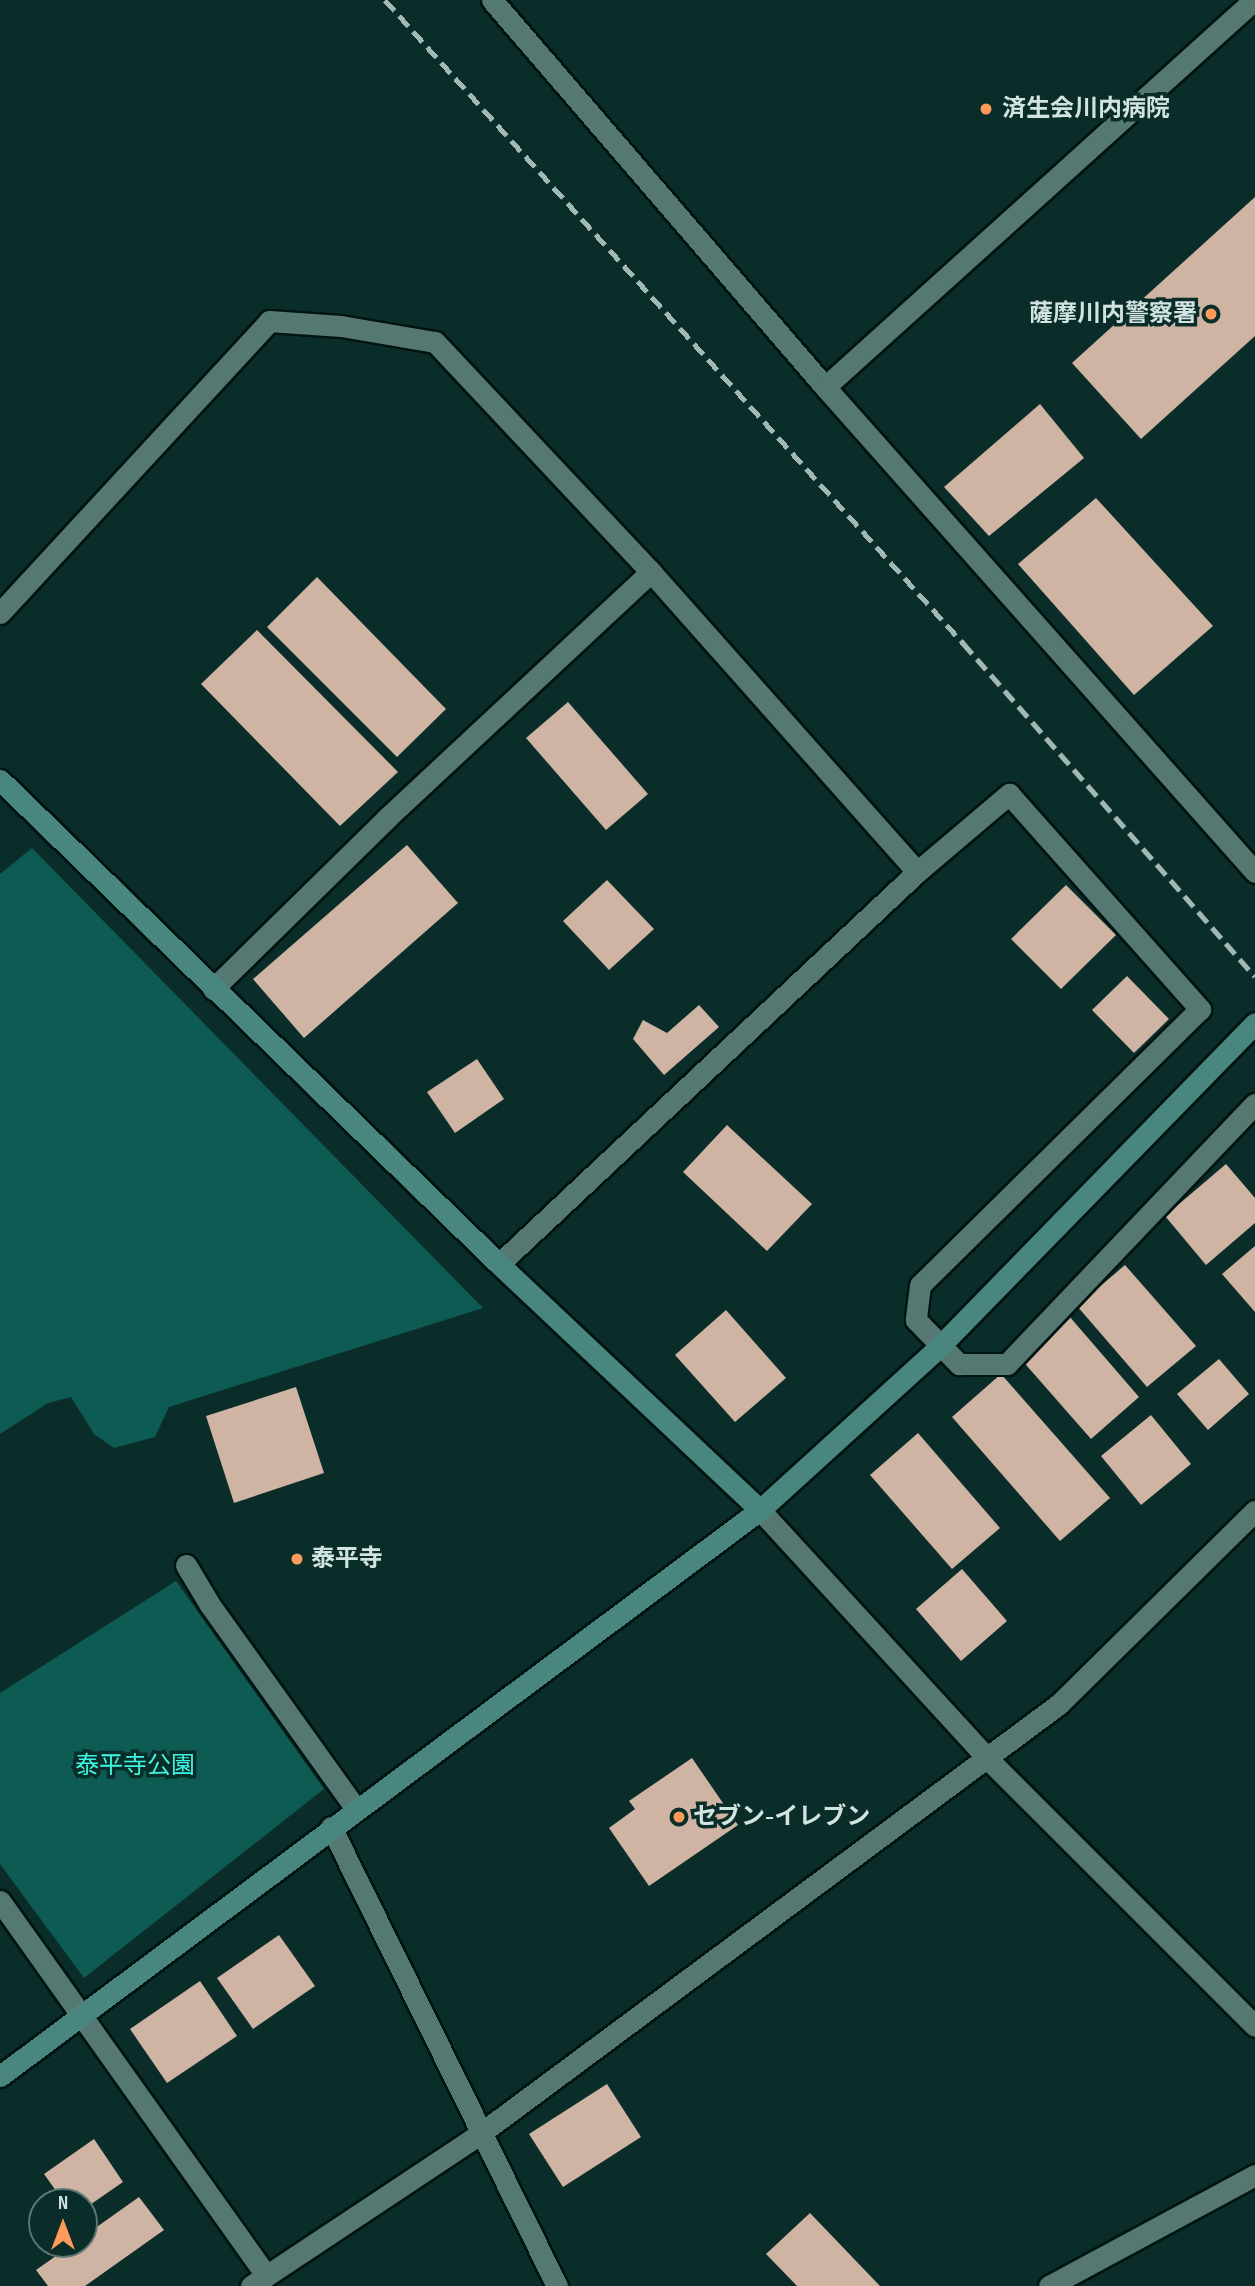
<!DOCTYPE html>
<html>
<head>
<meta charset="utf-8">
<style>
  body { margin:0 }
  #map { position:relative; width:1255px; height:2286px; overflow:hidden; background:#0b2d29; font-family:"Sofia Sans Condensed","Noto Sans JP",sans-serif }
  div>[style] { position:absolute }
  .green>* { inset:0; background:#0d5b53 }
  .building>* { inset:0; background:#cfb3a3 }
  .roads { filter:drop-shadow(2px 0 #001411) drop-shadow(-2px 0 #001411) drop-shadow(0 2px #001411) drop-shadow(0 -2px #001411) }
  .lane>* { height:21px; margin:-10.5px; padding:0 10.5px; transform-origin:10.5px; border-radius:10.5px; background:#567873 }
  .street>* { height:21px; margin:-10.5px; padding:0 10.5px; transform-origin:10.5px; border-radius:10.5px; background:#567873 }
  .secondary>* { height:21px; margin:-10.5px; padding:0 10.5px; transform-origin:10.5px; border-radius:10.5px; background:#49867f }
  .rail>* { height:5px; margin-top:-2.5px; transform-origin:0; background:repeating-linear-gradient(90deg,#a2b8b5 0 14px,transparent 0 21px) }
  .dots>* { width:19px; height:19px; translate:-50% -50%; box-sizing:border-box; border:4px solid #0b2d29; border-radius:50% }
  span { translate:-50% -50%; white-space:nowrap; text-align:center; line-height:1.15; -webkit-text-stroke:7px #0b2d29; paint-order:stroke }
  .poi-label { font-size:24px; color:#d2e4e1; font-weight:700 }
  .left { translate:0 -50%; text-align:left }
  .right { translate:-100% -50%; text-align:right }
  .park-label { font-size:24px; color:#3ef6e2 }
  .north { position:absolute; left:28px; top:2188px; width:70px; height:70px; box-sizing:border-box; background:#0b2d29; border:2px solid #5b7673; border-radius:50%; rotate:0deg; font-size:19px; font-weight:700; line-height:28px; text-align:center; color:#d2e4e1 }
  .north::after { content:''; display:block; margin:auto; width:24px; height:32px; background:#ff9b5a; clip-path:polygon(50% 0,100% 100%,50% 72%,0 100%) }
</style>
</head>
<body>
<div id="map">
  <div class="green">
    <div style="clip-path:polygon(32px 848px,483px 1308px,169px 1407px,155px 1437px,114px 1448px,94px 1434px,71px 1397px,48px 1403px,0 1434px,0 874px)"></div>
    <div style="clip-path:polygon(176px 1581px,324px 1789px,84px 1978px,0 1864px,0 1693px)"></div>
  </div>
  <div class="building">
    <div style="clip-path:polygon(1255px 197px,1255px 336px,1141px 439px,1072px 363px)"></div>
    <div style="clip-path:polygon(1040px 404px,1084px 458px,989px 536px,944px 487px)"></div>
    <div style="clip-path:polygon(1096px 498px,1213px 626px,1134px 695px,1018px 564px)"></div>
    <div style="clip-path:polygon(317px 577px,446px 709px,397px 757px,267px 627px)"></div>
    <div style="clip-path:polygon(257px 630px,398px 772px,340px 826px,201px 684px)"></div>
    <div style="clip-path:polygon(568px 702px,648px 794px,606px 830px,526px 738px)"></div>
    <div style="clip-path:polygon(407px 845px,458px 903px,304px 1038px,253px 979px)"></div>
    <div style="clip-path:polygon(607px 880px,654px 929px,609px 970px,563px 921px)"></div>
    <div style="clip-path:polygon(1066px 885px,1116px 935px,1061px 989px,1011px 939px)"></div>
    <div style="clip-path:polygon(1127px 976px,1169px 1019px,1134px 1053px,1092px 1010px)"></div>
    <div style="clip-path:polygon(699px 1005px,719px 1027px,664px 1075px,633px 1039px,643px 1020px,667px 1033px)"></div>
    <div style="clip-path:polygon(477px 1059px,504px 1099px,455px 1133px,427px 1092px)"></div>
    <div style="clip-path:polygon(727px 1125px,812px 1204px,767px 1251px,683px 1172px)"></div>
    <div style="clip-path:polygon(1226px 1164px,1255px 1198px,1255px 1223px,1206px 1265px,1165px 1216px)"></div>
    <div style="clip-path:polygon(1255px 1246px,1255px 1312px,1222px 1274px)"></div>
    <div style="clip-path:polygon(1125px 1265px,1196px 1346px,1147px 1387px,1077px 1306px)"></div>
    <div style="clip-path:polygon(726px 1310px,786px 1378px,735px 1422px,675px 1355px)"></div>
    <div style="clip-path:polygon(1069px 1316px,1139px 1397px,1091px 1439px,1020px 1358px)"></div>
    <div style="clip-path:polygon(1219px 1359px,1249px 1394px,1208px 1430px,1177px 1394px)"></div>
    <div style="clip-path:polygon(1001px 1374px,1110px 1498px,1060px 1541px,952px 1417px)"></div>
    <div style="clip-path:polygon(296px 1387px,324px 1473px,234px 1503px,206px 1416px)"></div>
    <div style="clip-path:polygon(1151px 1415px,1191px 1464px,1141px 1505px,1101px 1456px)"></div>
    <div style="clip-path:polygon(918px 1433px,1000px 1528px,952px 1569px,870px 1475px)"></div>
    <div style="clip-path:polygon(962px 1569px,1007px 1621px,961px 1661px,916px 1609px)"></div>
    <div style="clip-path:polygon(692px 1758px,738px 1825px,649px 1886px,609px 1828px,635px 1809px,629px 1801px)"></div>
    <div style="clip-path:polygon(279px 1935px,315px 1986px,253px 2029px,217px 1978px)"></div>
    <div style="clip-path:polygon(200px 1981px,237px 2036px,167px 2083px,130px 2029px)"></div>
    <div style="clip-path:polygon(607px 2084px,641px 2137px,563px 2187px,529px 2134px)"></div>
    <div style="clip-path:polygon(94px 2139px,123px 2182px,84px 2209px,84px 2202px,64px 2202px,44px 2174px)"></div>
    <div style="clip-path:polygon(139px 2197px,164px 2230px,85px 2286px,48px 2286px,36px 2270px,73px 2244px,84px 2244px,84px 2236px)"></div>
    <div style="clip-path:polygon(810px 2213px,880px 2286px,797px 2286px,766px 2254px)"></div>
  </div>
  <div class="roads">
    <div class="lane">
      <div style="left:0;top:613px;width:397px;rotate:-47.3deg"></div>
      <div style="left:269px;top:321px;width:72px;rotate:4deg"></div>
      <div style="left:341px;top:326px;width:95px;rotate:9.7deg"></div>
      <div style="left:186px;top:1565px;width:47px;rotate:59deg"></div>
      <div style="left:210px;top:1605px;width:251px;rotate:54.4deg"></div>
    </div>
    <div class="street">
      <div style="left:492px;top:0;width:511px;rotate:49.29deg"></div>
      <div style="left:825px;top:387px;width:648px;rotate:48.44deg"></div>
      <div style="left:435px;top:342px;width:316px;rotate:46.8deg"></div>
      <div style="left:651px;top:572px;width:401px;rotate:48.4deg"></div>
      <div style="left:825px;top:387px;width:578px;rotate:-42.05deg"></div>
      <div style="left:213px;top:989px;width:245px;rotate:-44.5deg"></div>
      <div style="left:388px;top:817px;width:359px;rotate:-43deg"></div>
      <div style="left:499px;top:1264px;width:573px;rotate:-43.16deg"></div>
      <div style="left:917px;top:872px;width:121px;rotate:-40.3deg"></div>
      <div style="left:1009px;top:794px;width:288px;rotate:48.4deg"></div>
      <div style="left:1200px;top:1009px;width:393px;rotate:135.4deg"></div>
      <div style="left:920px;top:1285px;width:35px;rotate:97deg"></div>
      <div style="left:916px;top:1320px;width:62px;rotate:45.7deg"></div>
      <div style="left:959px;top:1364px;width:48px"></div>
      <div style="left:1007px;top:1364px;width:359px;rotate:-46.4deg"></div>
      <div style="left:760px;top:1510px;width:335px;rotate:47.5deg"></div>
      <div style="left:986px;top:1757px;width:380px;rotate:45deg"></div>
      <div style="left:331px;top:1827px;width:512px;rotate:63.79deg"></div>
      <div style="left:0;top:1901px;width:459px;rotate:54.6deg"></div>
      <div style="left:251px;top:2286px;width:276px;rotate:-33.6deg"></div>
      <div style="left:481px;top:2133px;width:720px;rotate:-36.58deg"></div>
      <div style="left:1059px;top:1704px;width:275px;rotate:-44.6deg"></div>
      <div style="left:1049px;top:2286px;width:234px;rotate:-28.3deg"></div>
    </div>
    <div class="secondary">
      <div style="left:0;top:780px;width:695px;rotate:44.13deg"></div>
      <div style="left:499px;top:1264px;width:359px;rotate:43.3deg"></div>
      <div style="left:0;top:2076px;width:948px;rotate:-36.68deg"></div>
      <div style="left:760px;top:1510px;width:244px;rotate:-42.3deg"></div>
      <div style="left:940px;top:1346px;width:451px;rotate:-45.7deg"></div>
    </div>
  </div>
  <div class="rail">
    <div style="left:385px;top:0;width:865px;rotate:48.05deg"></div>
    <div style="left:963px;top:643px;width:443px;rotate:48.8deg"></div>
  </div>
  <div class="dots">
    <div style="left:986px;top:109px;background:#ff9b5a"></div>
    <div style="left:1211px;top:314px;background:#ff9b5a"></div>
    <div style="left:297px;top:1559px;background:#ff9b5a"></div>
    <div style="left:679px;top:1817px;background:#ff9b5a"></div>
  </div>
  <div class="poi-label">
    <span class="left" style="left:1002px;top:109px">済生会川内病院</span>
    <span class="right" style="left:1197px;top:314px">薩摩川内警察署</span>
    <span class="left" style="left:311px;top:1559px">泰平寺</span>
    <span class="left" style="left:693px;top:1817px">セブン-イレブン</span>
  </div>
  <div class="park-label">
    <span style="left:135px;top:1766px">泰平寺公園</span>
  </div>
  <div class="north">N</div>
</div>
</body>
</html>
